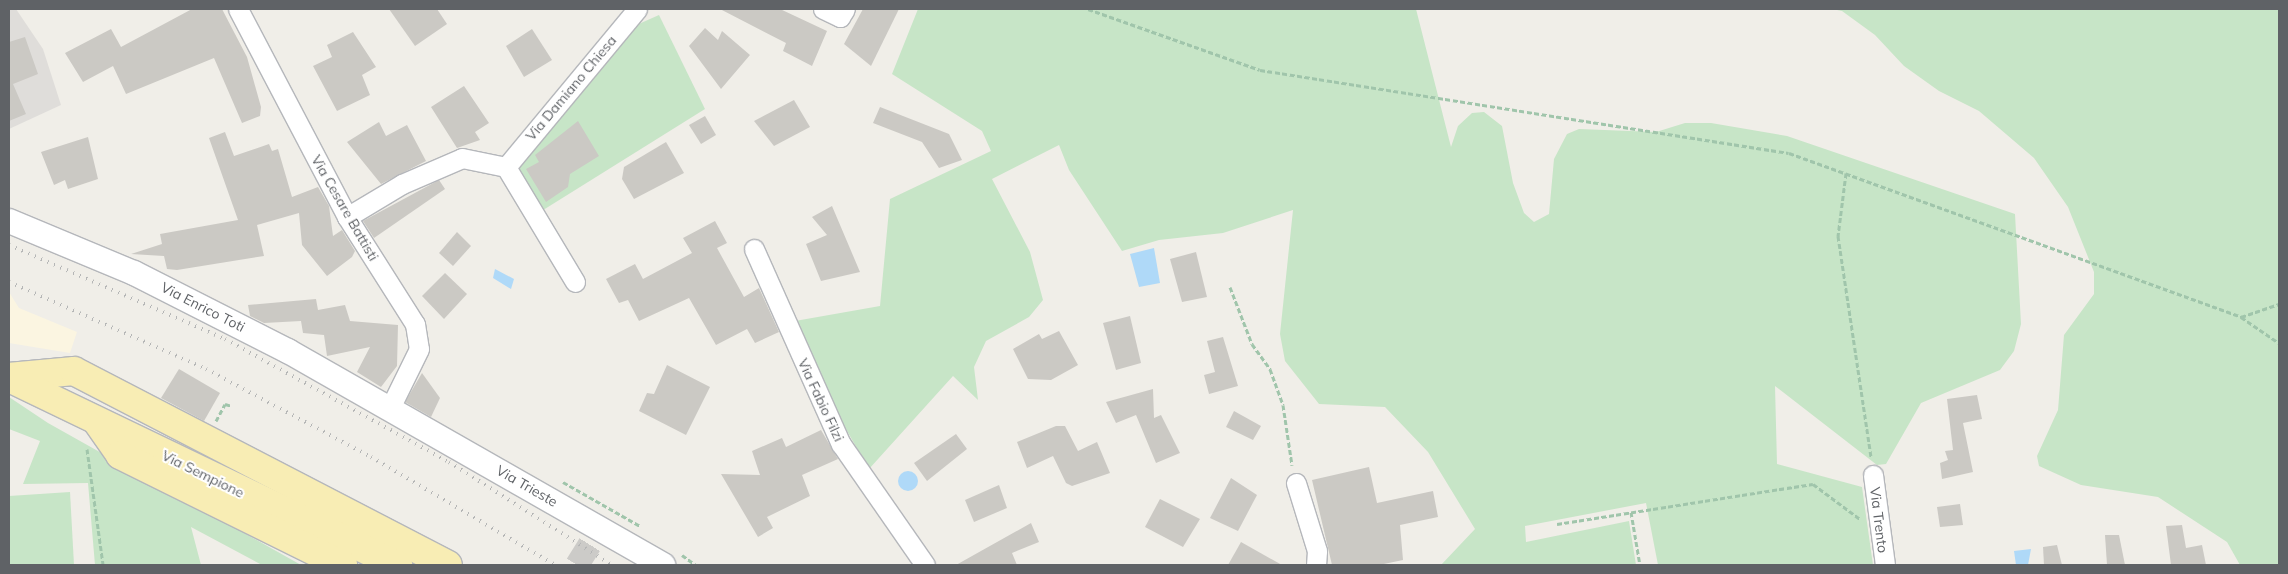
<!DOCTYPE html>
<html>
<head>
<meta charset="utf-8">
<style>
  body { margin:0 }
  #map { position:relative; width:2288px; height:574px; overflow:hidden; background:#f0eee8; font-family:Mulish,sans-serif }
  div>[style] { position:absolute }
  .commercial>* { inset:0; background:#fbf5e1 }
  .industrial>* { inset:0; background:#dfddda }
  .green>* { inset:0; background:#c7e5c7 }
  .water>* { inset:0; background:#afd9f8 }
  .round { border-radius:50% }
  .building>* { inset:0; background:#cbc9c4 }
  .tertiary-tunnel>* { height:24px; margin-top:-12px; transform-origin:0; background:repeating-linear-gradient(90deg,#cccbc8 0 24px,transparent 0 36px) }
  .path>* { height:3px; margin-top:-1.5px; transform-origin:0; background:repeating-linear-gradient(90deg,#a0c5ab 0 5px,transparent 0 7.5px) }
  .roads { filter:drop-shadow(1px 0 #b5b7bb) drop-shadow(-1px 0 #b5b7bb) drop-shadow(0 1px #b5b7bb) drop-shadow(0 -1px #b5b7bb) }
  .minor>* { height:19px; margin:-9.5px; padding:0 9.5px; transform-origin:9.5px; border-radius:9.5px; background:#fff }
  .tertiary>* { height:24px; margin:-12px; padding:0 12px; transform-origin:12px; border-radius:12px; background:#fff }
  .primary>* { height:28px; margin:-14px; padding:0 14px; transform-origin:14px; border-radius:14px; background:#f8edb4 }
  .rail>* { height:4px; margin-top:-2px; transform-origin:0; background:repeating-linear-gradient(90deg,#b5b6b6 0 1px,transparent 0 7px) }
  span { translate:-50% -50%; white-space:nowrap; text-align:center; line-height:1.15; -webkit-text-stroke:4px #fff; paint-order:stroke }
  .street-label { font-size:14px; color:#5f6266 }
  .frame { position:absolute; inset:0; border:10px solid #5f6266; pointer-events:none }
</style>
</head>
<body>
<div id="map">
  <div class="commercial">
    <div style="clip-path:polygon(9px 292px,19px 308px,77px 332px,70px 353px,9px 343px)"></div>
  </div>
  <div class="industrial">
    <div style="clip-path:polygon(9px 9px,16px 9px,43px 49px,61px 105px,9px 129px)"></div>
  </div>
  <div class="green">
    <div style="clip-path:polygon(918px 9px,1416px 9px,1451px 147px,1458px 126px,1472px 113px,1484px 112px,1502px 126px,1513px 183px,1524px 213px,1534px 222px,1549px 214px,1554px 159px,1567px 134px,1579px 129px,1656px 132px,1685px 123px,1711px 123px,1787px 136px,2015px 214px,2021px 324px,2014px 351px,2000px 370px,1921px 403px,1886px 464px,1877px 465px,1775px 386px,1777px 464px,1862px 487px,1873px 565px,1658px 565px,1646px 503px,1525px 526px,1526px 542px,1629px 521px,1636px 565px,1441px 565px,1475px 529px,1428px 452px,1385px 407px,1319px 404px,1285px 361px,1280px 334px,1293px 210px,1223px 233px,1159px 240px,1122px 251px,1069px 170px,1059px 145px,992px 179px,1030px 252px,1043px 300px,1029px 317px,986px 341px,974px 367px,978px 400px,953px 376px,869px 469px,832px 405px,795px 321px,880px 306px,890px 199px,991px 151px,982px 131px,892px 74px)"></div>
    <div style="clip-path:polygon(1832px 9px,2279px 9px,2279px 565px,2240px 565px,2227px 542px,2158px 497px,2081px 485px,2039px 466px,2037px 456px,2058px 410px,2064px 335px,2094px 294px,2094px 272px,2068px 207px,2034px 158px,1979px 111px,1939px 91px,1904px 66px,1875px 35px,1842px 11px)"></div>
    <div style="clip-path:polygon(659px 15px,705px 109px,540px 212px,518px 170px,522px 156px,632px 27px)"></div>
    <div style="clip-path:polygon(9px 397px,48px 423px,301px 565px,262px 565px,191px 527px,201px 565px,95px 565px,88px 483px,23px 484px,40px 441px,9px 429px)"></div>
    <div style="clip-path:polygon(70px 492px,74px 565px,9px 565px,9px 496px)"></div>
  </div>
  <div class="water">
    <div style="clip-path:polygon(1154px 248px,1160px 283px,1139px 287px,1130px 254px)"></div>
    <div style="clip-path:polygon(495px 269px,514px 279px,511px 289px,493px 278px)"></div>
    <div class="round" style="left:898px;top:471px;width:20px;height:20px"></div>
    <div style="clip-path:polygon(2031px 549px,2028px 565px,2016px 565px,2014px 551px)"></div>
  </div>
  <div class="building">
    <div style="clip-path:polygon(192px 9px,222px 9px,247px 57px,261px 107px,260px 116px,242px 123px,214px 58px,126px 94px,113px 66px,83px 82px,65px 53px,111px 29px,121px 47px)"></div>
    <div style="clip-path:polygon(389px 9px,437px 9px,447px 24px,415px 46px)"></div>
    <div style="clip-path:polygon(720px 9px,780px 9px,827px 31px,812px 66px,783px 51px,786px 43px)"></div>
    <div style="clip-path:polygon(863px 9px,899px 9px,871px 66px,844px 44px)"></div>
    <div style="clip-path:polygon(705px 28px,718px 40px,722px 31px,750px 55px,721px 89px,689px 46px)"></div>
    <div style="clip-path:polygon(532px 29px,552px 60px,524px 77px,506px 46px)"></div>
    <div style="clip-path:polygon(353px 32px,376px 67px,362px 75px,370px 95px,337px 111px,313px 66px,332px 57px,327px 45px)"></div>
    <div style="clip-path:polygon(25px 37px,38px 74px,13px 84px,26px 114px,9px 121px,9px 42px)"></div>
    <div style="clip-path:polygon(464px 86px,489px 123px,475px 132px,480px 140px,457px 148px,431px 107px)"></div>
    <div style="clip-path:polygon(794px 100px,810px 127px,774px 146px,754px 121px)"></div>
    <div style="clip-path:polygon(880px 107px,949px 134px,962px 160px,939px 168px,922px 142px,873px 123px)"></div>
    <div style="clip-path:polygon(705px 116px,716px 135px,701px 144px,689px 125px)"></div>
    <div style="clip-path:polygon(578px 121px,599px 156px,570px 174px,568px 187px,546px 202px,526px 169px,539px 162px,535px 155px)"></div>
    <div style="clip-path:polygon(379px 122px,386px 136px,407px 125px,426px 161px,381px 184px,347px 142px)"></div>
    <div style="clip-path:polygon(225px 132px,234px 156px,269px 144px,272px 151px,278px 149px,292px 197px,318px 187px,329px 206px,333px 236px,342px 230px,355px 251px,352px 257px,327px 276px,302px 245px,299px 213px,257px 225px,264px 256px,177px 270px,167px 269px,164px 256px,131px 254px,162px 244px,160px 234px,238px 220px,209px 138px)"></div>
    <div style="clip-path:polygon(88px 137px,98px 179px,68px 189px,65px 180px,54px 185px,41px 152px)"></div>
    <div style="clip-path:polygon(666px 142px,684px 173px,634px 199px,622px 179px,624px 167px)"></div>
    <div style="clip-path:polygon(439px 180px,445px 189px,374px 238px,363px 221px)"></div>
    <div style="clip-path:polygon(832px 206px,860px 272px,821px 281px,806px 244px,827px 235px,812px 217px)"></div>
    <div style="clip-path:polygon(715px 221px,727px 243px,717px 248px,744px 297px,759px 288px,779px 332px,755px 343px,747px 329px,716px 345px,689px 298px,639px 321px,628px 300px,619px 303px,606px 279px,635px 264px,643px 279px,692px 253px,683px 238px)"></div>
    <div style="clip-path:polygon(457px 232px,471px 246px,453px 266px,439px 253px)"></div>
    <div style="clip-path:polygon(1196px 252px,1207px 297px,1182px 302px,1170px 259px)"></div>
    <div style="clip-path:polygon(445px 273px,467px 294px,444px 319px,422px 296px)"></div>
    <div style="clip-path:polygon(316px 299px,318px 310px,345px 305px,350px 321px,398px 325px,397px 366px,381px 387px,357px 372px,370px 347px,327px 356px,324px 335px,303px 333px,301px 321px,264px 323px,250px 316px,248px 305px)"></div>
    <div style="clip-path:polygon(1130px 316px,1141px 363px,1116px 370px,1103px 323px)"></div>
    <div style="clip-path:polygon(1059px 331px,1078px 365px,1051px 380px,1028px 379px,1013px 349px,1039px 334px,1042px 339px)"></div>
    <div style="clip-path:polygon(1223px 337px,1238px 386px,1209px 394px,1204px 375px,1215px 372px,1207px 341px)"></div>
    <div style="clip-path:polygon(667px 365px,710px 387px,686px 435px,639px 411px,647px 393px,654px 394px)"></div>
    <div style="clip-path:polygon(179px 369px,220px 393px,204px 421px,161px 398px)"></div>
    <div style="clip-path:polygon(422px 373px,440px 398px,431px 417px,405px 402px)"></div>
    <div style="clip-path:polygon(1153px 389px,1154px 418px,1161px 415px,1180px 453px,1156px 463px,1136px 415px,1116px 423px,1106px 402px)"></div>
    <div style="clip-path:polygon(1977px 395px,1982px 419px,1963px 423px,1973px 472px,1942px 479px,1940px 463px,1948px 460px,1945px 451px,1953px 450px,1947px 399px)"></div>
    <div style="clip-path:polygon(1234px 411px,1261px 426px,1253px 440px,1226px 427px)"></div>
    <div style="clip-path:polygon(1056px 426px,1065px 426px,1078px 451px,1097px 442px,1110px 473px,1072px 486px,1066px 483px,1053px 456px,1027px 468px,1017px 442px)"></div>
    <div style="clip-path:polygon(821px 430px,838px 459px,802px 475px,810px 496px,767px 517px,773px 528px,758px 537px,721px 474px,760px 475px,752px 451px,782px 438px,786px 447px)"></div>
    <div style="clip-path:polygon(956px 434px,967px 449px,927px 481px,914px 463px)"></div>
    <div style="clip-path:polygon(1369px 467px,1377px 503px,1433px 491px,1438px 517px,1400px 525px,1403px 560px,1379px 565px,1332px 565px,1312px 480px)"></div>
    <div style="clip-path:polygon(1231px 478px,1257px 495px,1238px 531px,1210px 518px)"></div>
    <div style="clip-path:polygon(999px 485px,1007px 508px,974px 522px,965px 500px)"></div>
    <div style="clip-path:polygon(1160px 499px,1200px 519px,1183px 547px,1145px 527px)"></div>
    <div style="clip-path:polygon(1960px 504px,1963px 525px,1940px 527px,1937px 507px)"></div>
    <div style="clip-path:polygon(1031px 523px,1039px 542px,1012px 553px,1017px 565px,956px 565px)"></div>
    <div style="clip-path:polygon(2182px 525px,2186px 548px,2202px 545px,2206px 565px,2171px 565px,2166px 526px)"></div>
    <div style="clip-path:polygon(2105px 535px,2119px 535px,2125px 565px,2107px 565px)"></div>
    <div style="clip-path:polygon(1241px 542px,1282px 565px,1228px 565px)"></div>
    <div style="clip-path:polygon(2057px 545px,2062px 565px,2044px 565px,2043px 547px)"></div>
  </div>
  <div class="tertiary-tunnel">
    <div style="left:577px;top:565px;width:34px;rotate:-58deg"></div>
  </div>
  <div class="path">
    <div style="left:1088px;top:9px;width:182px;rotate:19.5deg"></div>
    <div style="left:1260px;top:70px;width:535px;rotate:8.92deg"></div>
    <div style="left:1789px;top:153px;width:481px;rotate:19.9deg"></div>
    <div style="left:2241px;top:317px;width:40px;rotate:-18.9deg"></div>
    <div style="left:1846px;top:173px;width:64px;rotate:97.2deg"></div>
    <div style="left:1838px;top:236px;width:223px;rotate:81.5deg"></div>
    <div style="left:1230px;top:287px;width:61px;rotate:68.9deg"></div>
    <div style="left:1252px;top:344px;width:31px;rotate:54deg"></div>
    <div style="left:1270px;top:369px;width:38px;rotate:70deg"></div>
    <div style="left:1283px;top:405px;width:61px;rotate:81.5deg"></div>
    <div style="left:2241px;top:317px;width:46px;rotate:34.4deg"></div>
    <div style="left:216px;top:421px;width:19px;rotate:-62deg"></div>
    <div style="left:225px;top:404px;width:7px;rotate:16deg"></div>
    <div style="left:87px;top:449px;width:117px;rotate:82.1deg"></div>
    <div style="left:563px;top:482px;width:89px;rotate:29.7deg"></div>
    <div style="left:1631px;top:512px;width:54px;rotate:80.4deg"></div>
    <div style="left:1557px;top:524px;width:259px;rotate:-8.9deg"></div>
    <div style="left:1813px;top:484px;width:59px;rotate:36.7deg"></div>
    <div style="left:682px;top:555px;width:17px;rotate:36deg"></div>
  </div>
  <div class="roads">
    <div class="minor">
      <div style="left:238px;top:9px;width:235px;rotate:62.3deg"></div>
      <div style="left:347px;top:217px;width:127px;rotate:57.6deg"></div>
      <div style="left:415px;top:324px;width:25px;rotate:81deg"></div>
      <div style="left:419px;top:349px;width:66px;rotate:116.2deg"></div>
      <div style="left:823px;top:9px;width:19px;rotate:25deg"></div>
      <div style="left:840px;top:17px;width:9px;rotate:-58deg"></div>
      <div style="left:506px;top:167px;width:134px;rotate:59deg"></div>
      <div style="left:347px;top:217px;width:64px;rotate:-31deg"></div>
      <div style="left:402px;top:184px;width:65px;rotate:-23.4deg"></div>
      <div style="left:462px;top:158px;width:45px;rotate:11.6deg"></div>
      <div style="left:506px;top:167px;width:205px;rotate:-50.3deg"></div>
      <div style="left:754px;top:249px;width:214px;rotate:66deg"></div>
      <div style="left:841px;top:444px;width:147px;rotate:55.2deg"></div>
      <div style="left:1873px;top:475px;width:91px;rotate:82.4deg"></div>
      <div style="left:1296px;top:483px;width:71px;rotate:72.8deg"></div>
      <div style="left:1317px;top:551px;width:14px;rotate:94deg"></div>
    </div>
    <div class="tertiary">
      <div style="left:9px;top:221px;width:135px;rotate:22.6deg"></div>
      <div style="left:134px;top:273px;width:173px;rotate:26.9deg"></div>
      <div style="left:288px;top:351px;width:432px;rotate:29.7deg"></div>
    </div>
    <div class="primary">
      <div style="left:9px;top:377px;width:65px;rotate:-5.3deg"></div>
      <div style="left:74px;top:371px;width:421px;rotate:27.4deg"></div>
      <div style="left:9px;top:378px;width:432px;rotate:25.7deg"></div>
      <div style="left:98px;top:423px;width:39px;rotate:55deg"></div>
      <div style="left:120px;top:455px;width:249px;rotate:26.3deg"></div>
    </div>
  </div>
  <div class="rail">
    <div style="left:9px;top:245px;width:236px;rotate:23.5deg"></div>
    <div style="left:225px;top:339px;width:256px;rotate:28.8deg"></div>
    <div style="left:449px;top:462px;width:193px;rotate:32.3deg"></div>
    <div style="left:9px;top:282px;width:215px;rotate:23.8deg"></div>
    <div style="left:206px;top:369px;width:187px;rotate:28.1deg"></div>
    <div style="left:371px;top:457px;width:213px;rotate:30.4deg"></div>
  </div>
  <div class="street-label">
    <span style="left:571px;top:88px;rotate:-50deg">Via Damiano Chiesa</span>
    <span style="left:345px;top:208px;rotate:60deg">Via Cesare Battisti</span>
    <span style="left:203px;top:307px;rotate:27deg">Via Enrico Toti</span>
    <span style="left:821px;top:400px;rotate:65deg">Via Fabio Filzi</span>
    <span style="left:203px;top:474px;rotate:26deg">Via Sempione</span>
    <span style="left:527px;top:486px;rotate:30deg">Via Trieste</span>
    <span style="left:1879px;top:520px;rotate:83deg">Via Trento</span>
  </div>
  <div class="frame"></div>
</div>
</body>
</html>
